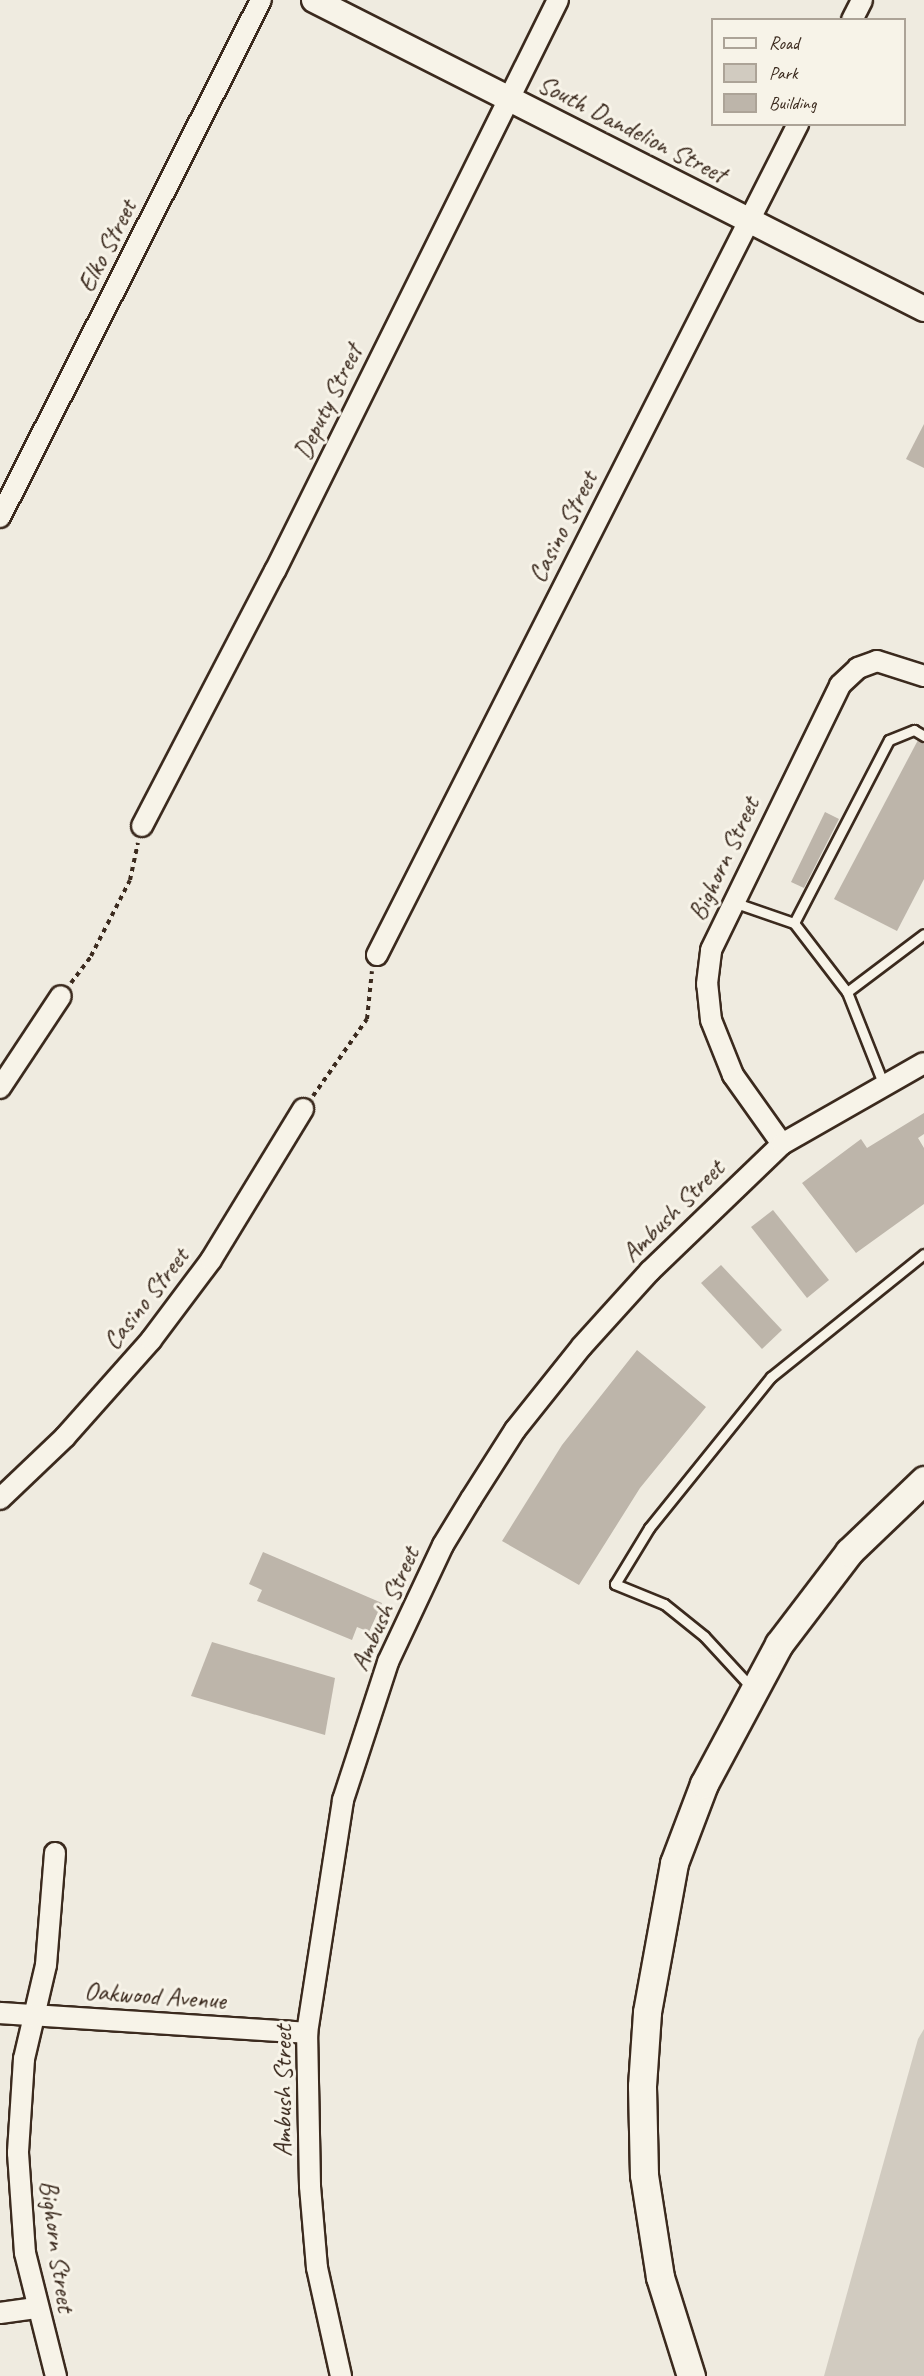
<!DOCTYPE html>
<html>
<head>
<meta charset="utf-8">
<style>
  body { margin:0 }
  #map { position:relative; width:924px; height:2376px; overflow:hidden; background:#efebe0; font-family:Caveat,sans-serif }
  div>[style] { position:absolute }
  .green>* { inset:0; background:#d1cbc0 }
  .building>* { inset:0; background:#bdb5aa }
  .path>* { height:4px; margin-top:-2px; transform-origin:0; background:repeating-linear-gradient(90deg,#3b2a1e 0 4.5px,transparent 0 9px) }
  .roads { filter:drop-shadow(2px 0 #3b2a1e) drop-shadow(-2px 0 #3b2a1e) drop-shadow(0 2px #3b2a1e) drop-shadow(0 -2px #3b2a1e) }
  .service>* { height:9px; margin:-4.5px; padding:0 4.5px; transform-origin:4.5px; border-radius:4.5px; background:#f7f3e8 }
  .minor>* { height:20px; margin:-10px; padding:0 10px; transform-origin:10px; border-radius:10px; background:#f7f3e8 }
  .tertiary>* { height:24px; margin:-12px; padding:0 12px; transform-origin:12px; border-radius:12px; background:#f7f3e8 }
  .secondary>* { height:27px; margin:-13.5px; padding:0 13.5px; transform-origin:13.5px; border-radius:13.5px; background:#f7f3e8 }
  span { translate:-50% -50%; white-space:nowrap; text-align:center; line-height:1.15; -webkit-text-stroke:6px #f7f3e8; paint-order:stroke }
  .street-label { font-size:26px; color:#3b2a1e }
  .legend { position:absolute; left:711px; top:18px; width:195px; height:108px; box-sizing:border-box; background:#f7f3e8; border:2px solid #aca397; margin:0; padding:8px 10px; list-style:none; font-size:18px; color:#3b2a1e }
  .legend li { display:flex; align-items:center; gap:12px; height:30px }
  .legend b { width:30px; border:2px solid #aca397 }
</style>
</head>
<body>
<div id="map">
  <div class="green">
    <div style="clip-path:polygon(924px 2029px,924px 2376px,824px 2376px,918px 2039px)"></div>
  </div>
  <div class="building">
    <div style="clip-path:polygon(924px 424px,924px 468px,906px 459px)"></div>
    <div style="clip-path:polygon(918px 740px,924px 743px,924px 879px,897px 931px,834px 899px)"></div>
    <div style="clip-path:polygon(825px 812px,839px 819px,804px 888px,791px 882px)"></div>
    <div style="clip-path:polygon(924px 1113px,924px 1134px,918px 1138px,924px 1148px,924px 1204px,856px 1253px,802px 1183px,861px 1139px,867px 1148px)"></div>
    <div style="clip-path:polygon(773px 1210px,829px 1280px,807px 1298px,751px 1227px)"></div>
    <div style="clip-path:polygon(721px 1265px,782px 1330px,762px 1349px,701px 1283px)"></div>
    <div style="clip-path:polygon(637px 1350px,706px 1407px,640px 1488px,579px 1585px,502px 1541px,562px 1445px)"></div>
    <div style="clip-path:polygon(263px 1552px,382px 1603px,369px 1632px,357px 1627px,352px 1640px,257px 1601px,262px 1590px,249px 1584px)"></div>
    <div style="clip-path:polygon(212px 1642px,335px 1678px,325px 1735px,191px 1696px)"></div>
  </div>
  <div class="path">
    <div style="left:71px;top:983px;width:34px;rotate:-53deg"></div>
    <div style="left:91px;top:956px;width:85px;rotate:-62.8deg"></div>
    <div style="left:130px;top:880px;width:38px;rotate:-78deg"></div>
    <div style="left:313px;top:1096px;width:94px;rotate:-55deg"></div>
    <div style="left:367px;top:1019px;width:48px;rotate:-84.1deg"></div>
  </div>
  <div class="roads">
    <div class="service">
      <div style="left:733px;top:902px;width:65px;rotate:19deg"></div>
      <div style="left:794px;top:923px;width:206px;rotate:-62.6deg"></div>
      <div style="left:889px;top:740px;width:27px;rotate:-22deg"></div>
      <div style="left:914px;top:730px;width:12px;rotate:31deg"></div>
      <div style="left:794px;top:923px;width:87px;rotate:52.5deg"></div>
      <div style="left:883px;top:1083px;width:98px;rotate:-111.6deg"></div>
      <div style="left:847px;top:992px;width:96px;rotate:-37deg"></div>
      <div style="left:751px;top:1687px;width:69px;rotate:-132.7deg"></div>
      <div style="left:704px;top:1636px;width:51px;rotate:-141.3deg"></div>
      <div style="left:664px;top:1604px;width:53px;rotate:-157.8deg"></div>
      <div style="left:615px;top:1584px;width:66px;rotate:-58.7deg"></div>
      <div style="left:649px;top:1528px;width:194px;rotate:-51.1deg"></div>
      <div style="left:771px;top:1377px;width:196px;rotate:-38.8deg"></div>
    </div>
    <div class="minor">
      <div style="left:852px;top:20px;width:22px;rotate:-63deg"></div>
      <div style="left:0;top:517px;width:579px;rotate:-63.21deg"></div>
      <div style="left:142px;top:826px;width:288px;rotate:-62.5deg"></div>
      <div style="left:275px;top:571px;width:637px;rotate:-63.64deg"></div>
      <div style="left:377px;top:955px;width:932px;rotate:-63.13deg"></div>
      <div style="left:0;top:1088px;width:110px;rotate:-56.5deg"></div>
      <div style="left:782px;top:1144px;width:85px;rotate:-125.4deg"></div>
      <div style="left:733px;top:1075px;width:59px;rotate:-111.8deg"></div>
      <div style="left:711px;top:1020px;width:36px;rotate:-96deg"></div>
      <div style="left:707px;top:984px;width:34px;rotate:-83deg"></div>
      <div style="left:711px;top:950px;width:295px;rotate:-64deg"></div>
      <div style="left:840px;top:685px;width:25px;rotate:-43deg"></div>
      <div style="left:858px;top:668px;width:20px;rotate:-20deg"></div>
      <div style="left:877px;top:661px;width:49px;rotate:17.7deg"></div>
      <div style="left:0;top:1499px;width:90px;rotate:-43.6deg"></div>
      <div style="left:65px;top:1437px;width:130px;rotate:-48.4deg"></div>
      <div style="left:151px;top:1340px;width:100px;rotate:-53.1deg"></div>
      <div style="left:211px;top:1260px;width:177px;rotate:-58.6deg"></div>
      <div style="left:55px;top:1853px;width:112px;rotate:94.6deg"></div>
      <div style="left:46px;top:1965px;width:97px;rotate:103.2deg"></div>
      <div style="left:24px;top:2059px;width:94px;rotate:93.7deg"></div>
      <div style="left:18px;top:2153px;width:100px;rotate:86deg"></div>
      <div style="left:25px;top:2253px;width:127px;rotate:75.9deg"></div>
      <div style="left:0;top:2013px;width:308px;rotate:3.7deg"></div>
      <div style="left:0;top:2313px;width:36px;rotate:-8deg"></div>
      <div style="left:341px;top:2376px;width:111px;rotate:-102.5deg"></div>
      <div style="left:317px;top:2268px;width:82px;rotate:-94.9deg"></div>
      <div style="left:310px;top:2186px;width:153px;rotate:-91.1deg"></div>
      <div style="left:307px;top:2033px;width:236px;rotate:-81.2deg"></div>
      <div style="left:343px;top:1800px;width:145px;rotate:-71.9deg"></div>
      <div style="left:388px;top:1662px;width:129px;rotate:-64.8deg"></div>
      <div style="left:443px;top:1545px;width:54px;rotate:-58.7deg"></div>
      <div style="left:471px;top:1499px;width:82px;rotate:-57.5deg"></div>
      <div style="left:515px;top:1430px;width:107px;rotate:-51.4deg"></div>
      <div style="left:582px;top:1346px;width:101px;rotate:-47.8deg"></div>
      <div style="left:650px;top:1271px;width:183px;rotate:-43.9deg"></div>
      <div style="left:782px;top:1144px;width:163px;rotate:-29.7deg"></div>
    </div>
    <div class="tertiary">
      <div style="left:314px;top:0;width:684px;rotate:26.86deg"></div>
    </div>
    <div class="secondary">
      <div style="left:691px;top:2376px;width:104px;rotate:-107.4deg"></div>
      <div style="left:660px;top:2277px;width:103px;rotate:-98.9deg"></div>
      <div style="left:644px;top:2175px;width:89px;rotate:-91.3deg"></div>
      <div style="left:642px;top:2086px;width:74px;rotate:-86.1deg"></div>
      <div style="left:647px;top:2012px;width:151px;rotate:-79.7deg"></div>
      <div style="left:674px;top:1863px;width:85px;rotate:-69.2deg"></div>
      <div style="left:704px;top:1784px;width:159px;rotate:-61.8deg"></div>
      <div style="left:779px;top:1644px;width:116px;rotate:-52.7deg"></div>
      <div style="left:849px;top:1552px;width:104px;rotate:-43.8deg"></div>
    </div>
  </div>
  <div class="street-label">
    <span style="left:632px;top:129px;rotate:27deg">South Dandelion Street</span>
    <span style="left:107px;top:246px;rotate:-63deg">Elko Street</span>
    <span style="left:328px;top:402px;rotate:-64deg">Deputy Street</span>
    <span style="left:563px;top:527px;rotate:-63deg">Casino Street</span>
    <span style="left:724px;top:859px;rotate:-65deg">Bighorn Street</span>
    <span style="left:673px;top:1211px;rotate:-45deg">Ambush Street</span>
    <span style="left:146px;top:1299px;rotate:-52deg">Casino Street</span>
    <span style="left:385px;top:1609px;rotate:-66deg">Ambush Street</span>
    <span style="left:155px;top:1996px;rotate:4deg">Oakwood Avenue</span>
    <span style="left:283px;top:2091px;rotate:-90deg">Ambush Street</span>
    <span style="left:57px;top:2246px;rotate:82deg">Bighorn Street</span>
  </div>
  <ul class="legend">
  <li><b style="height:8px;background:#f7f3e8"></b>Road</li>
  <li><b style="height:16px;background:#d1cbc0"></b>Park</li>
  <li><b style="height:16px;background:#bdb5aa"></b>Building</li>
  </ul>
</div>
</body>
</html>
